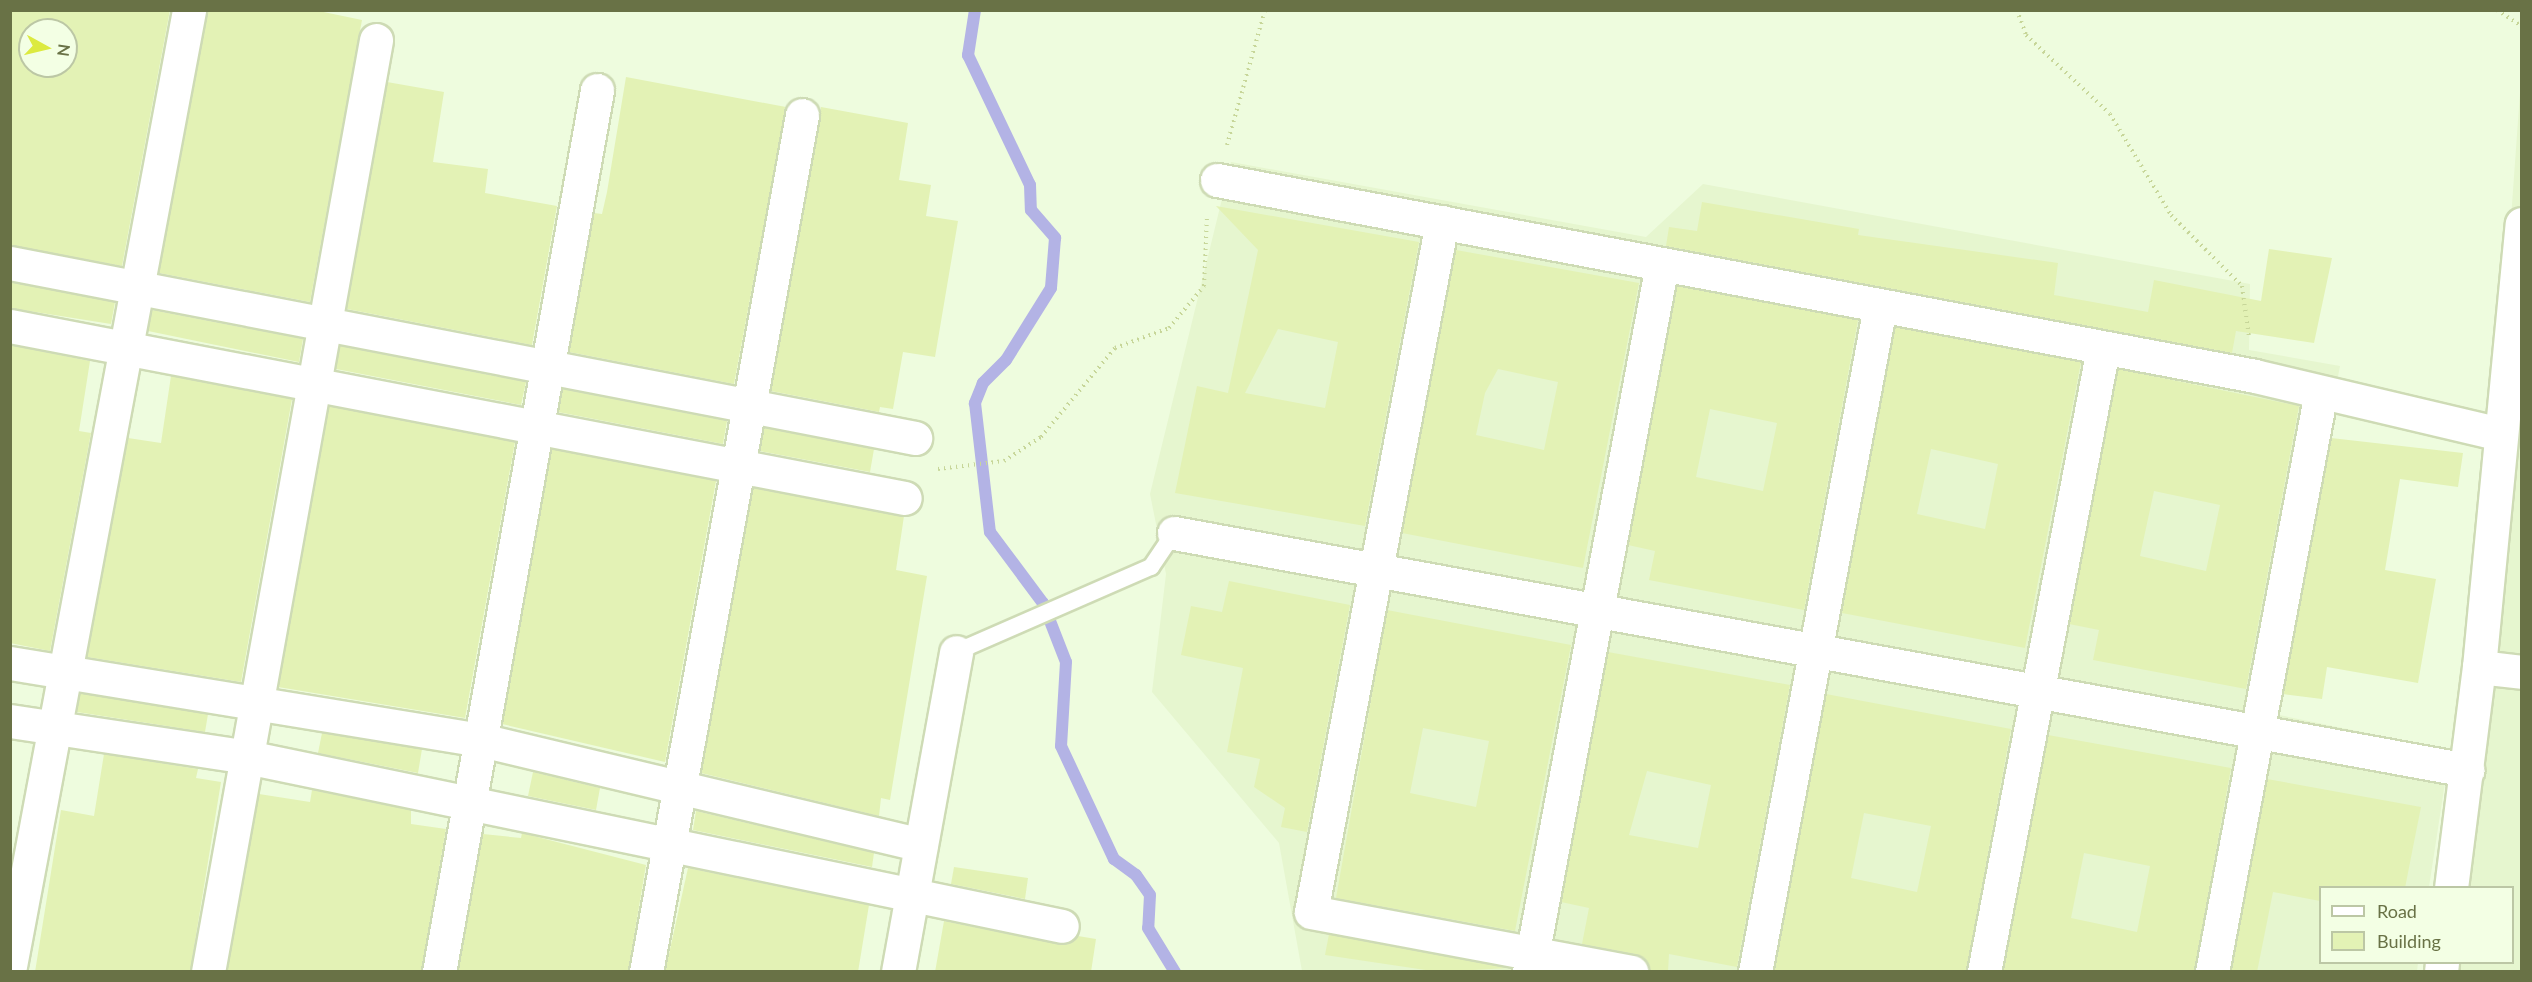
<!DOCTYPE html>
<html>
<head>
<meta charset="utf-8">
<style>
  body { margin:0 }
  #map { position:relative; width:2532px; height:982px; overflow:hidden; background:#eefcde; font-family:Lato,sans-serif }
  div>[style] { position:absolute }
  .residential>* { inset:0; background:#e6f6cf }
  .stream>* { height:12px; margin:-6px; padding:0 6px; transform-origin:6px; border-radius:6px; background:#b3b3e5 }
  .building>* { inset:0; background:#e3f2b5 }
  .path>* { height:4px; margin-top:-2px; transform-origin:0; background:repeating-linear-gradient(90deg,#c7d699 0 1.5px,transparent 0 6px) }
  .roads { filter:drop-shadow(2px 0 #cedbb5) drop-shadow(-2px 0 #cedbb5) drop-shadow(0 2px #cedbb5) drop-shadow(0 -2px #cedbb5) }
  .lane>* { height:16px; margin:-8px; padding:0 8px; transform-origin:8px; border-radius:8px; background:#fff }
  .street>* { height:33px; margin:-16.5px; padding:0 16.5px; transform-origin:16.5px; border-radius:16.5px; background:#fff }
  .secondary>* { height:33px; margin:-16.5px; padding:0 16.5px; transform-origin:16.5px; border-radius:16.5px; background:#fff }
  span { translate:-50% -50%; white-space:nowrap; text-align:center; line-height:1.15; -webkit-text-stroke:4.5px #f3ffe4; paint-order:stroke }
  .frame { position:absolute; inset:0; border:12px solid #697246; pointer-events:none }
  .legend { position:absolute; left:2319px; top:886px; width:195px; height:78px; box-sizing:border-box; background:#f3ffe4; border:2px solid #bcc7a5; margin:0; padding:8px 10px; list-style:none; font-size:18px; color:#697246 }
  .legend li { display:flex; align-items:center; gap:12px; height:30px }
  .legend b { width:30px; border:2px solid #bcc7a5 }
  .north { position:absolute; left:18px; top:18px; width:60px; height:60px; box-sizing:border-box; background:#f3ffe4; border:2px solid #bcc7a5; border-radius:50%; rotate:98deg; font-size:16px; font-weight:700; line-height:24px; text-align:center; color:#697246 }
  .north::after { content:''; display:block; margin:auto; width:21px; height:27px; background:#dcea40; clip-path:polygon(50% 0,100% 100%,50% 72%,0 100%) }
</style>
</head>
<body>
<div id="map">
  <div class="residential">
    <div style="clip-path:polygon(2521px 79px,2521px 971px,2457px 972px,2458px 963px,2512px 962px,2512px 888px,2463px 887px)"></div>
    <div style="clip-path:polygon(1231px 162px,1646px 237px,1703px 184px,2250px 284px,2249px 350px,2340px 366px,2274px 714px,2450px 750px,2429px 887px,2320px 888px,2320px 962px,2418px 963px,2417px 971px,1302px 971px,1279px 843px,1152px 692px,1166px 574px,1150px 494px)"></div>
  </div>
  <div class="stream">
    <div style="left:975px;top:10px;width:46px;rotate:98.8deg"></div>
    <div style="left:968px;top:55px;width:144px;rotate:64.5deg"></div>
    <div style="left:1030px;top:185px;width:25px;rotate:88deg"></div>
    <div style="left:1031px;top:210px;width:37px;rotate:49deg"></div>
    <div style="left:1055px;top:238px;width:50px;rotate:94.6deg"></div>
    <div style="left:1051px;top:288px;width:85px;rotate:122deg"></div>
    <div style="left:1006px;top:360px;width:33px;rotate:135deg"></div>
    <div style="left:983px;top:383px;width:22px;rotate:112deg"></div>
    <div style="left:975px;top:403px;width:130px;rotate:83.4deg"></div>
    <div style="left:990px;top:532px;width:89px;rotate:53.3deg"></div>
    <div style="left:1043px;top:603px;width:63px;rotate:68.7deg"></div>
    <div style="left:1066px;top:662px;width:84px;rotate:93.4deg"></div>
    <div style="left:1061px;top:746px;width:125px;rotate:64.9deg"></div>
    <div style="left:1114px;top:859px;width:27px;rotate:36deg"></div>
    <div style="left:1136px;top:875px;width:24px;rotate:55deg"></div>
    <div style="left:1150px;top:895px;width:33px;rotate:93deg"></div>
    <div style="left:1148px;top:928px;width:52px;rotate:58.5deg"></div>
  </div>
  <div class="building">
    <div style="clip-path:polygon(evenodd,10px 10px,170px 10px,122px 266px,10px 245px,10px 10px,30px 30px,66px 30px,66px 66px,30px 66px,30px 30px)"></div>
    <div style="clip-path:polygon(207px 10px,314px 10px,362px 20px,310px 302px,159px 273px)"></div>
    <div style="clip-path:polygon(626px 77px,786px 107px,734px 384px,569px 352px,594px 213px,602px 214px,607px 192px)"></div>
    <div style="clip-path:polygon(387px 82px,444px 92px,433px 162px,488px 169px,485px 193px,557px 206px,532px 345px,347px 309px)"></div>
    <div style="clip-path:polygon(821px 107px,908px 123px,899px 180px,931px 185px,926px 216px,958px 221px,935px 357px,903px 352px,893px 409px,880px 407px,879px 412px,771px 391px)"></div>
    <div style="clip-path:polygon(1702px 202px,1859px 229px,1858px 235px,2058px 263px,2054px 295px,2148px 312px,2154px 280px,2261px 301px,2269px 249px,2332px 258px,2314px 343px,2236px 331px,2232px 353px,1666px 246px,1669px 227px,1697px 231px)"></div>
    <div style="clip-path:polygon(evenodd,1216px 206px,1419px 242px,1365px 526px,1175px 493px,1197px 386px,1228px 393px,1258px 250px,1216px 206px,1278px 329px,1338px 342px,1325px 408px,1245px 393px,1278px 329px)"></div>
    <div style="clip-path:polygon(evenodd,1456px 250px,1639px 283px,1583px 568px,1402px 533px,1456px 250px,1498px 369px,1558px 382px,1544px 450px,1476px 435px,1485px 393px,1498px 369px)"></div>
    <div style="clip-path:polygon(10px 282px,115px 302px,111px 324px,10px 308px)"></div>
    <div style="clip-path:polygon(evenodd,1677px 286px,1858px 320px,1804px 610px,1649px 580px,1655px 551px,1628px 545px,1677px 286px,1710px 409px,1777px 423px,1763px 491px,1696px 477px,1710px 409px)"></div>
    <div style="clip-path:polygon(152px 310px,303px 339px,299px 362px,148px 331px)"></div>
    <div style="clip-path:polygon(evenodd,1895px 327px,2081px 362px,2025px 648px,1842px 613px,1895px 327px,1931px 449px,1998px 464px,1985px 529px,1917px 514px,1931px 449px)"></div>
    <div style="clip-path:polygon(10px 345px,90px 361px,79px 431px,91px 433px,50px 651px,10px 643px)"></div>
    <div style="clip-path:polygon(340px 346px,526px 382px,521px 405px,336px 369px)"></div>
    <div style="clip-path:polygon(evenodd,2118px 369px,2299px 406px,2246px 689px,2093px 660px,2099px 630px,2069px 624px,2118px 369px,2154px 491px,2220px 505px,2206px 571px,2140px 556px,2154px 491px)"></div>
    <div style="clip-path:polygon(171px 376px,292px 399px,241px 682px,87px 657px,128px 438px,161px 443px)"></div>
    <div style="clip-path:polygon(562px 389px,727px 421px,723px 444px,558px 412px)"></div>
    <div style="clip-path:polygon(329px 406px,515px 442px,465px 718px,278px 687px)"></div>
    <div style="clip-path:polygon(764px 428px,874px 449px,870px 472px,760px 451px)"></div>
    <div style="clip-path:polygon(2331px 438px,2463px 453px,2458px 487px,2400px 479px,2385px 570px,2436px 579px,2418px 683px,2327px 667px,2322px 699px,2283px 694px)"></div>
    <div style="clip-path:polygon(552px 449px,716px 481px,665px 762px,502px 724px)"></div>
    <div style="clip-path:polygon(753px 488px,904px 516px,896px 570px,927px 576px,890px 800px,881px 798px,879px 816px,701px 773px)"></div>
    <div style="clip-path:polygon(1229px 581px,1350px 605px,1307px 832px,1281px 827px,1285px 808px,1254px 787px,1260px 759px,1227px 752px,1243px 668px,1181px 655px,1191px 606px,1222px 612px)"></div>
    <div style="clip-path:polygon(evenodd,1387px 610px,1571px 645px,1515px 931px,1336px 898px,1387px 610px,1423px 728px,1489px 741px,1476px 807px,1410px 793px,1423px 728px)"></div>
    <div style="clip-path:polygon(evenodd,1608px 652px,1790px 685px,1737px 967px,1669px 954px,1668px 972px,1649px 972px,1644px 958px,1635px 954px,1582px 944px,1589px 908px,1561px 902px,1608px 652px,1647px 771px,1711px 785px,1698px 848px,1629px 835px,1647px 771px)"></div>
    <div style="clip-path:polygon(80px 693px,208px 714px,205px 732px,77px 712px)"></div>
    <div style="clip-path:polygon(evenodd,1826px 694px,2011px 729px,1966px 972px,1774px 972px,1826px 694px,1864px 813px,1931px 826px,1917px 892px,1851px 878px,1864px 813px)"></div>
    <div style="clip-path:polygon(322px 733px,422px 749px,418px 773px,318px 753px)"></div>
    <div style="clip-path:polygon(evenodd,2048px 735px,2231px 768px,2194px 972px,2003px 972px,2048px 735px,2084px 853px,2150px 866px,2137px 932px,2071px 918px,2084px 853px)"></div>
    <div style="clip-path:polygon(104px 754px,198px 769px,196px 778px,221px 782px,190px 972px,35px 972px,61px 810px,94px 816px)"></div>
    <div style="clip-path:polygon(533px 772px,600px 788px,596px 810px,528px 796px)"></div>
    <div style="clip-path:polygon(2267px 779px,2421px 807px,2415px 837px,2405px 888px,2320px 888px,2320px 901px,2273px 892px,2257px 972px,2231px 972px)"></div>
    <div style="clip-path:polygon(312px 790px,411px 810px,411px 824px,446px 829px,421px 972px,227px 972px,259px 794px,310px 802px)"></div>
    <div style="clip-path:polygon(696px 811px,874px 853px,872px 867px,693px 830px)"></div>
    <div style="clip-path:polygon(522px 833px,646px 865px,628px 972px,458px 972px,483px 834px,521px 838px)"></div>
    <div style="clip-path:polygon(954px 867px,1028px 878px,1025px 899px,951px 884px)"></div>
    <div style="clip-path:polygon(688px 868px,869px 905px,858px 972px,665px 972px)"></div>
    <div style="clip-path:polygon(944px 921px,1058px 944px,1078px 936px,1096px 939px,1091px 972px,935px 972px)"></div>
    <div style="clip-path:polygon(1329px 934px,1508px 968px,1439px 972px,1325px 955px)"></div>
  </div>
  <div class="path">
    <div style="left:2017px;top:10px;width:27px;rotate:70deg"></div>
    <div style="left:2026px;top:35px;width:115px;rotate:43.2deg"></div>
    <div style="left:2110px;top:114px;width:118px;rotate:58.9deg"></div>
    <div style="left:2171px;top:215px;width:100px;rotate:45deg"></div>
    <div style="left:2242px;top:286px;width:51px;rotate:82.2deg"></div>
    <div style="left:2497px;top:10px;width:30px;rotate:33deg"></div>
    <div style="left:1227px;top:145px;width:140px;rotate:-74.3deg"></div>
    <div style="left:938px;top:469px;width:66px;rotate:-6.9deg"></div>
    <div style="left:1004px;top:461px;width:44px;rotate:-33deg"></div>
    <div style="left:1041px;top:437px;width:116px;rotate:-50.3deg"></div>
    <div style="left:1115px;top:348px;width:58px;rotate:-20.3deg"></div>
    <div style="left:1169px;top:328px;width:55px;rotate:-50.2deg"></div>
    <div style="left:1204px;top:286px;width:70px;rotate:-87.5deg"></div>
  </div>
  <div class="roads">
    <div class="lane">
      <div style="left:956px;top:652px;width:213px;rotate:-23.6deg"></div>
      <div style="left:1151px;top:567px;width:41px;rotate:-55.9deg"></div>
    </div>
    <div class="street">
      <div style="left:1217px;top:180px;width:1056px;rotate:10.69deg"></div>
      <div style="left:2255px;top:376px;width:252px;rotate:13.3deg"></div>
      <div style="left:1442px;top:222px;width:702px;rotate:100.75deg"></div>
      <div style="left:1311px;top:912px;width:326px;rotate:10.6deg"></div>
      <div style="left:10px;top:263px;width:922px;rotate:10.94deg"></div>
      <div style="left:10px;top:326px;width:911px;rotate:10.88deg"></div>
      <div style="left:1174px;top:533px;width:1315px;rotate:10.39deg"></div>
      <div style="left:10px;top:663px;width:477px;rotate:9.3deg"></div>
      <div style="left:481px;top:740px;width:452px;rotate:13.4deg"></div>
      <div style="left:2479px;top:667px;width:43px;rotate:6.6deg"></div>
      <div style="left:10px;top:721px;width:240px;rotate:8.6deg"></div>
      <div style="left:247px;top:757px;width:832px;rotate:11.71deg"></div>
      <div style="left:10px;top:966px;width:973px;rotate:-79.39deg"></div>
      <div style="left:208px;top:972px;width:947px;rotate:-79.78deg"></div>
      <div style="left:439px;top:972px;width:896px;rotate:-79.84deg"></div>
      <div style="left:646px;top:972px;width:871px;rotate:-79.68deg"></div>
      <div style="left:898px;top:972px;width:325px;rotate:-79.7deg"></div>
      <div style="left:1529px;top:972px;width:720px;rotate:-79.36deg"></div>
      <div style="left:1755px;top:972px;width:678px;rotate:-79.37deg"></div>
      <div style="left:1984px;top:972px;width:635px;rotate:-79.2deg"></div>
      <div style="left:2212px;top:972px;width:590px;rotate:-79.36deg"></div>
    </div>
    <div class="secondary">
      <div style="left:2451px;top:888px;width:223px;rotate:-82.8deg"></div>
      <div style="left:2479px;top:667px;width:445px;rotate:-84.5deg"></div>
      <div style="left:2441px;top:972px;width:10px;rotate:-84deg"></div>
    </div>
  </div>
  <div class="frame"></div>
  <ul class="legend">
  <li><b style="height:8px;background:#fff"></b>Road</li>
  <li><b style="height:16px;background:#e3f2b5"></b>Building</li>
  </ul>
  <div class="north">N</div>
</div>
</body>
</html>
